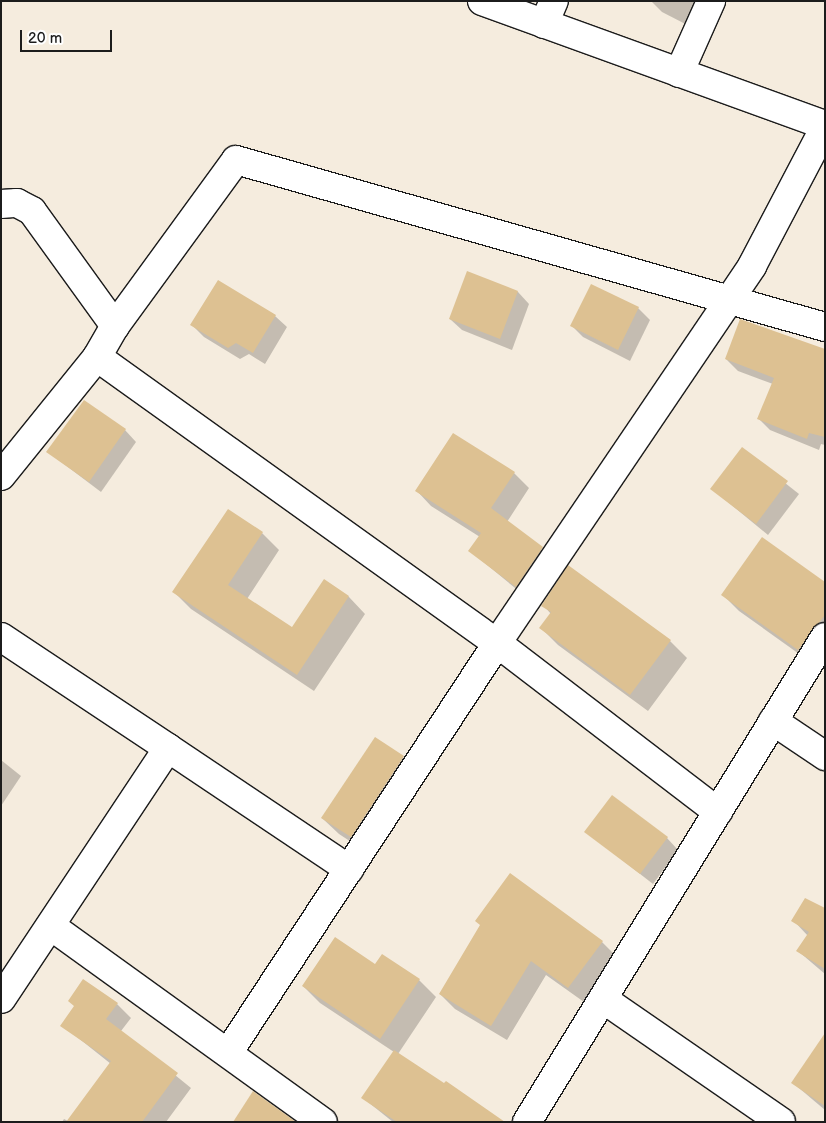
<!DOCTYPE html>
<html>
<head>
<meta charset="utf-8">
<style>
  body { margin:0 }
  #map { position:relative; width:826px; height:1123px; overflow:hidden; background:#f5ecde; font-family:"Balsamiq Sans",sans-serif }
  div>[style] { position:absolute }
  .shadow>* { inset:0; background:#0003 }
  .building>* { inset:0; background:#ddc192 }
  .roads { filter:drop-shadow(1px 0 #1c1c1c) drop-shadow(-1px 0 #1c1c1c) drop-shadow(0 1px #1c1c1c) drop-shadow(0 -1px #1c1c1c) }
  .minor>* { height:28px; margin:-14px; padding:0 14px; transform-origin:14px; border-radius:14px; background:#fff }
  span { translate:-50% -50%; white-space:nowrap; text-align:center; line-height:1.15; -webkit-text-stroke:4px #fff; paint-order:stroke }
  .frame { position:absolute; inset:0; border:2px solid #1c1c1c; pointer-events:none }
  .scale { position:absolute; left:20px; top:30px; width:92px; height:22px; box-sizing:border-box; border:2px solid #1c1c1c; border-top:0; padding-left:6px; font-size:15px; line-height:18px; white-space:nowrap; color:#1c1c1c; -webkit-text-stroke:4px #fff; paint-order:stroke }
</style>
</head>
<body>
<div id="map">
  <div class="shadow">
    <div style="clip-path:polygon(651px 1px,712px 1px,697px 30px,662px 12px)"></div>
    <div style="clip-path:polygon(468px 273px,518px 292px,529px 304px,512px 350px,462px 330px,450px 319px)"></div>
    <div style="clip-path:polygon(638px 308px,650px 320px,630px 361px,583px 337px,572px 326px)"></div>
    <div style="clip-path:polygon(275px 316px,287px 327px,265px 364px,249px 354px,240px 359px,204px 337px,192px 325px)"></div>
    <div style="clip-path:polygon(825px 351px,825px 445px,821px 444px,819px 450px,770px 430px,759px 419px,773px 384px,738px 371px,726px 359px)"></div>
    <div style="clip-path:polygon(125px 430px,136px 442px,101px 492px,48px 452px)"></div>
    <div style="clip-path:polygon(742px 449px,799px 494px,768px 535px,712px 489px)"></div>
    <div style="clip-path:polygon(514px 473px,529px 488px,507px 522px,557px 563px,531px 601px,470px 551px,480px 537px,431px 506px,417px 491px)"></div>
    <div style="clip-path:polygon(262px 533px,279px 550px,247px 599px,292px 629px,324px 581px,349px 597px,365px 614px,314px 691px,191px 609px,174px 592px)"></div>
    <div style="clip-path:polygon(825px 583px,825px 654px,816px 666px,739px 611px,722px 594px)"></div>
    <div style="clip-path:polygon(543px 605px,670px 641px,687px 658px,648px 711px,558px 645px,541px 628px,551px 614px)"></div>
    <div style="clip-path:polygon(375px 739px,403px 757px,420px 774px,368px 853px,339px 834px,322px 818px)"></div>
    <div style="clip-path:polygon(1px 760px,21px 776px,1px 806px)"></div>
    <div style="clip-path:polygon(586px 832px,667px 838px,678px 850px,653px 884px)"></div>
    <div style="clip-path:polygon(825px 912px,825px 974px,798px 951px,808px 936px,793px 920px)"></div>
    <div style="clip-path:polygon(482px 925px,602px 942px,617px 957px,584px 1002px,546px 975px,507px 1040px,455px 1009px,440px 994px)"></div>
    <div style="clip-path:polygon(375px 966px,419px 980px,436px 997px,398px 1054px,499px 1122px,393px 1122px,363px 1098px,394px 1052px,320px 1003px,303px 986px)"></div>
    <div style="clip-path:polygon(117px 1004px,131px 1018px,121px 1031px,191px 1088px,166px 1122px,62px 1122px,64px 1119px,68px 1121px,111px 1064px,62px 1025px)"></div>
    <div style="clip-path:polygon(825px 1035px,825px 1110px,793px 1083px)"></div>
  </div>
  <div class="building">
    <div style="clip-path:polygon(467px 271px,518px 291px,500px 339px,449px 319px)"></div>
    <div style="clip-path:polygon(218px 280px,276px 315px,253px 353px,236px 343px,228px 348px,190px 325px)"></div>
    <div style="clip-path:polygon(591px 284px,639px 307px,618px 350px,570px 326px)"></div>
    <div style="clip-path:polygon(740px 319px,825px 349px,825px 437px,809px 433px,807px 439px,757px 419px,774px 378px,725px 359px)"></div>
    <div style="clip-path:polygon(84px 400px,126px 429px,89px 482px,46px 452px)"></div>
    <div style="clip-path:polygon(453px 433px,515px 472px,491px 508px,543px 547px,516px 587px,468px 551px,481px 533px,415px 491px)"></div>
    <div style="clip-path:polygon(742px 447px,788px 481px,756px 524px,710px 489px)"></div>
    <div style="clip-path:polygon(228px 509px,263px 532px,228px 585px,292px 627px,324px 579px,349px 596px,297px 675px,172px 592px)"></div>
    <div style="clip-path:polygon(762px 537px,825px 582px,825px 615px,798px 650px,721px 595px)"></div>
    <div style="clip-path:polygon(568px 565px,671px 640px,630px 695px,539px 628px,551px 612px,541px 606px)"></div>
    <div style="clip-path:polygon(375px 737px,404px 756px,351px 837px,321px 818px)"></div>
    <div style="clip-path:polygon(612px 795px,668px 837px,640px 874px,584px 832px)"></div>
    <div style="clip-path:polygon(510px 873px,603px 941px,568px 988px,531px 961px,491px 1026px,439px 994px,480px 925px,475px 921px)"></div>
    <div style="clip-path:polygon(805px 898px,825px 908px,825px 969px,796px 951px,809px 932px,791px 921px)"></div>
    <div style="clip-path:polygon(335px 937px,375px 964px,382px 954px,420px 979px,380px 1039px,302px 986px)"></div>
    <div style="clip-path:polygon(83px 979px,118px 1003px,106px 1019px,178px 1073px,142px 1122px,66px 1122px,111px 1061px,60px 1026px,74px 1006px,68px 1001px)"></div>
    <div style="clip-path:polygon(825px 1033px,825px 1106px,791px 1083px)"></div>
    <div style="clip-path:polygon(394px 1050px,444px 1083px,446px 1081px,505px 1122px,397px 1122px,361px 1098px)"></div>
    <div style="clip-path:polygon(253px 1091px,296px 1122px,233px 1122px)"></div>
  </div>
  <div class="roads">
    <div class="minor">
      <div style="left:482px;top:1px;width:365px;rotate:19.9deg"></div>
      <div style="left:544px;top:24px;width:25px;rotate:-67deg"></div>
      <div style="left:679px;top:73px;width:79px;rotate:-66deg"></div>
      <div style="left:1px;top:204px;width:16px;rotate:-4deg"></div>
      <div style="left:17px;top:203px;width:17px;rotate:28deg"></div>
      <div style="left:32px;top:211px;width:142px;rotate:54.2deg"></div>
      <div style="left:97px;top:357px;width:492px;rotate:35.6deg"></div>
      <div style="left:497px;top:643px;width:278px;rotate:37.4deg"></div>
      <div style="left:1px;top:476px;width:153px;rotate:-51.1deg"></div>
      <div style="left:97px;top:357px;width:36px;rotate:-60deg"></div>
      <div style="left:115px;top:326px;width:205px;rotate:-53.9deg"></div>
      <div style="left:236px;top:160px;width:612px;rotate:15.83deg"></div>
      <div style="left:1px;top:637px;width:201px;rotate:33.6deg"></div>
      <div style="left:168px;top:748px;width:301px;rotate:123.6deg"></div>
      <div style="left:773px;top:721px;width:63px;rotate:33.9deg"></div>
      <div style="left:168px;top:748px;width:218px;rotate:33.8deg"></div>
      <div style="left:51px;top:926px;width:335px;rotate:35.8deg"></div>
      <div style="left:603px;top:999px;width:216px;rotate:34.6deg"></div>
      <div style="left:228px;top:1053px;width:490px;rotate:-56.7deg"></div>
      <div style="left:497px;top:643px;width:415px;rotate:-55.9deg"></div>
      <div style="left:730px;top:299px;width:40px;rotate:-56deg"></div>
      <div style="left:752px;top:266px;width:157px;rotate:-62.3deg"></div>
      <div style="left:527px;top:1122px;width:569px;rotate:-58.43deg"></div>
    </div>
  </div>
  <div class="frame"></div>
  <div class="scale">20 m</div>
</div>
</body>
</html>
